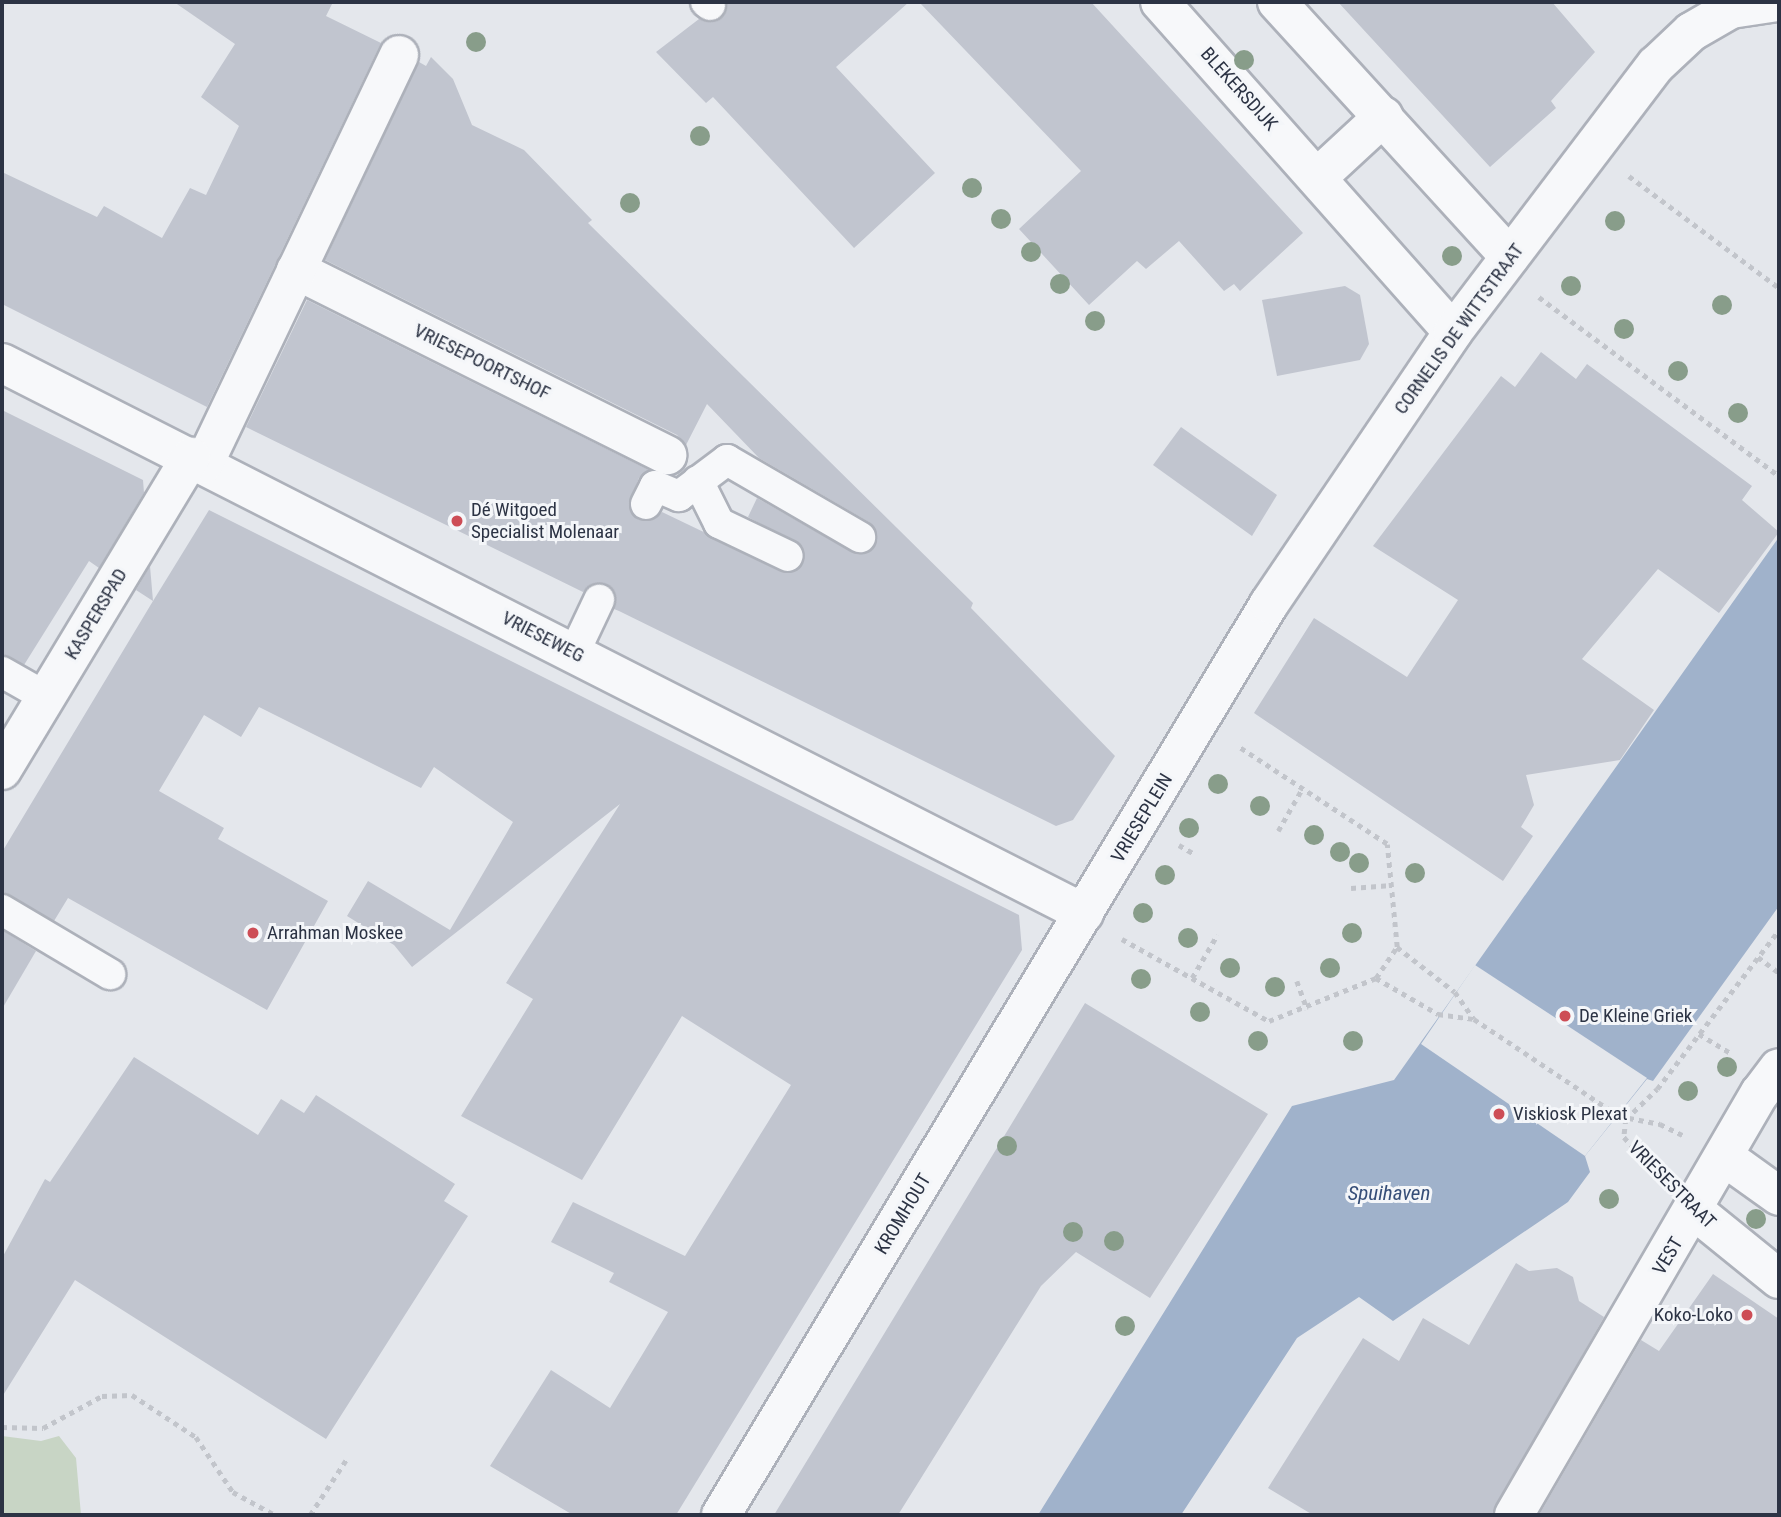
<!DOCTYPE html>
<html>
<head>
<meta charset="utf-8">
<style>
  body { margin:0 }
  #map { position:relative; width:1781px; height:1517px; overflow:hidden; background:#e4e7ec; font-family:"Roboto Condensed",sans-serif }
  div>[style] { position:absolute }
  .green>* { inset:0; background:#c8d5c5 }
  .water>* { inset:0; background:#a0b2cb }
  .pier>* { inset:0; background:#e4e7ec }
  .building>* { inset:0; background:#c1c5cf }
  .path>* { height:4.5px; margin-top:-2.25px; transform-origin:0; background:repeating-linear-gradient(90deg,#c2c5cb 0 5px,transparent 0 10px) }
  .roads { filter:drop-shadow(2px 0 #adb1ba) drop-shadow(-2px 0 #adb1ba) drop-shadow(0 2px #adb1ba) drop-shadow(0 -2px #adb1ba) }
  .service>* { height:30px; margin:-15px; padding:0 15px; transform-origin:15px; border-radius:15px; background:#f7f8fa }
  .pedestrian>* { height:38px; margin:-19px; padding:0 19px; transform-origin:19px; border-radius:19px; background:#f7f8fa }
  .minor>* { height:38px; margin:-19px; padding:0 19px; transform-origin:19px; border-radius:19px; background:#f7f8fa }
  .trees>* { width:20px; height:20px; margin:-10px; border-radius:50%; background:#889d8a }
  .dots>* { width:19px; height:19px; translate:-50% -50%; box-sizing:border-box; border:4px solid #f4f6f9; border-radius:50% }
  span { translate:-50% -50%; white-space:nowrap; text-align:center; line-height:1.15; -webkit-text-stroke:6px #f4f6f9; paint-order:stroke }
  .street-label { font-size:19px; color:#2c3344 }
  .poi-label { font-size:19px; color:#2c3344 }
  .left { translate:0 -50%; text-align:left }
  .right { translate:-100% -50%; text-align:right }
  .water-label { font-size:21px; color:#364e78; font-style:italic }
  .frame { position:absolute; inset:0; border:4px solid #2c3344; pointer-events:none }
</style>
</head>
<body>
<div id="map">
  <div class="green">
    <div style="clip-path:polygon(2px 1436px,41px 1441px,59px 1436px,76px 1458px,81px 1515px,2px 1515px)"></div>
  </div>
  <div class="water">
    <div style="clip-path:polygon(1779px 537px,1779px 906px,1653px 1081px,1647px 1079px,1585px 1156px,1590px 1172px,1568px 1202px,1393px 1321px,1359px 1297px,1297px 1338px,1181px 1515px,1038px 1515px,1292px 1106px,1394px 1080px)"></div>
  </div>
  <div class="pier">
    <div style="clip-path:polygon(1475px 965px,1647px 1078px,1585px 1156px,1421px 1044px)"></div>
  </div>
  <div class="building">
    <div style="clip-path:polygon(174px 2px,333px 2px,326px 16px,381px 43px,207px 407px,2px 304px,2px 172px,97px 217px,104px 206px,162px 238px,190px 188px,206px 195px,239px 126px,201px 97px,235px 44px)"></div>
    <div style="clip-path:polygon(727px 2px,909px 2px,836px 67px,935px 173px,854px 248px,713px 97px,706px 103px,656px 52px,699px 19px,717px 21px,724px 15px)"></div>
    <div style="clip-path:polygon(919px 2px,1091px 2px,1303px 233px,1240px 291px,1234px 284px,1224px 291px,1179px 241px,1146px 269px,1137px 261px,1089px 305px,1019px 229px,1081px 171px)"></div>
    <div style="clip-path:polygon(1338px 2px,1552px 2px,1595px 52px,1551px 101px,1556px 108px,1490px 167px)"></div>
    <div style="clip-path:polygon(431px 57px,453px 79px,472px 125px,524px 150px,592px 220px,588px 223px,973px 603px,971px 608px,1115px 756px,1073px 820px,1056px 826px,619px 611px,614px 609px,614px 591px,607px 585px,597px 583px,583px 592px,246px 427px,307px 300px,649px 470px,639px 478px,629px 504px,639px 520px,655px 519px,662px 512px,789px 573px,803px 564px,803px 547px,748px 517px,757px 498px,852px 552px,868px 552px,875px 545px,877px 536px,869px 522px,759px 458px,707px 404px,686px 445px,677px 435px,325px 260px,419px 62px,426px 66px)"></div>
    <div style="clip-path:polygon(1345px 286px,1360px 295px,1369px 344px,1360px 360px,1277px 376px,1262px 300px)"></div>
    <div style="clip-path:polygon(1541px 352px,1576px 379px,1587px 364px,1752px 486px,1742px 500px,1779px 532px,1719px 613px,1658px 569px,1582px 659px,1654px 710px,1620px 760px,1526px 775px,1534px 805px,1521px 827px,1533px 836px,1503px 881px,1254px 713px,1314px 618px,1407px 677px,1458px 600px,1373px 546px,1501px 376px,1515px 387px)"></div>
    <div style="clip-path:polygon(2px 410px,143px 480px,144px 493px,99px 568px,89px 561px,24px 665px,2px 655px)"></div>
    <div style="clip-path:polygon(1181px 427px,1277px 495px,1252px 536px,1153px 465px)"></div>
    <div style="clip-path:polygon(209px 510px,1019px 915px,1022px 950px,676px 1515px,573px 1515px,490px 1466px,551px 1370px,610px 1408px,668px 1312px,609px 1282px,614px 1273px,551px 1242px,573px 1202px,685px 1256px,791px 1085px,682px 1016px,582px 1180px,461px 1116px,533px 999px,506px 983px,620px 804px,412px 967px,394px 945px,347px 916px,368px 881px,450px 930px,513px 822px,434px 767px,421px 788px,259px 707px,241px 737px,204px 715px,159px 791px,224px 828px,218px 839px,328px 901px,267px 1010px,68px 898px,54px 921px,2px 893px,2px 852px,153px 601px,136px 590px,150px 566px,153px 601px)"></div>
    <div style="clip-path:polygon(2px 930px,36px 951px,2px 1009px)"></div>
    <div style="clip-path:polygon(1085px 1003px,1268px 1114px,1150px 1298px,1076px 1252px,1041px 1286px,898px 1515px,774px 1515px)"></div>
    <div style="clip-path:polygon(134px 1057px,258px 1135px,281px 1099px,304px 1113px,316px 1095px,455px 1184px,444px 1201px,468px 1216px,326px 1439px,75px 1280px,2px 1397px,2px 1258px,45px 1179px,50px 1182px)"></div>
    <div style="clip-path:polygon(1516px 1263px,1529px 1271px,1557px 1268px,1573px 1277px,1579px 1301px,1604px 1317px,1492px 1515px,1313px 1515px,1268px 1488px,1363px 1338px,1399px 1361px,1423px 1318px,1469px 1345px)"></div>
    <div style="clip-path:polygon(1713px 1274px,1779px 1319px,1779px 1515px,1539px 1515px,1641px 1340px,1659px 1351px)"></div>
  </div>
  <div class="path">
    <div style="left:1629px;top:176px;width:187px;rotate:36.7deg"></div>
    <div style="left:1539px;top:297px;width:299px;rotate:36.7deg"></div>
    <div style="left:1278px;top:831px;width:48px;rotate:-60.3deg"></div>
    <div style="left:1179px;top:845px;width:16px;rotate:30deg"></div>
    <div style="left:1351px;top:888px;width:41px;rotate:-4.2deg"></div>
    <div style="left:1122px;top:939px;width:168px;rotate:29.2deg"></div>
    <div style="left:1269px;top:1021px;width:115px;rotate:-21.9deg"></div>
    <div style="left:1376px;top:978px;width:37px;rotate:-56deg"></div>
    <div style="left:1397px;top:947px;width:103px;rotate:-95.5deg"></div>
    <div style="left:1387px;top:844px;width:179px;rotate:-146.8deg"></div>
    <div style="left:1397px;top:947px;width:73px;rotate:37.8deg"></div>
    <div style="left:1455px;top:992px;width:33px;rotate:55deg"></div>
    <div style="left:1474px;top:1019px;width:174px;rotate:33.8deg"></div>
    <div style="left:1619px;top:1116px;width:42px;rotate:11deg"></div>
    <div style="left:1660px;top:1124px;width:25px;rotate:26deg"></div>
    <div style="left:1758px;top:957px;width:26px;rotate:37deg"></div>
    <div style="left:1192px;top:978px;width:50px;rotate:-59.8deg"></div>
    <div style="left:1376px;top:978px;width:72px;rotate:30.1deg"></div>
    <div style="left:1438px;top:1014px;width:35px;rotate:8deg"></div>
    <div style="left:1297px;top:981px;width:30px;rotate:70deg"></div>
    <div style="left:1699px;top:1034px;width:39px;rotate:31deg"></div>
    <div style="left:1626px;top:1119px;width:43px;rotate:-44.1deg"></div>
    <div style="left:1657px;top:1089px;width:200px;rotate:-52.5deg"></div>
    <div style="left:1626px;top:1119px;width:18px;rotate:96deg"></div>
    <div style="left:1624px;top:1137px;width:52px;rotate:48.9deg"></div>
    <div style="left:2px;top:1427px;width:41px;rotate:1.4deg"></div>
    <div style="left:43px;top:1428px;width:67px;rotate:-28.5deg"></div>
    <div style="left:102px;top:1396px;width:30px;rotate:-2deg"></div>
    <div style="left:132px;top:1395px;width:77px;rotate:33.3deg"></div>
    <div style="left:196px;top:1437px;width:66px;rotate:56.1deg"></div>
    <div style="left:233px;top:1492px;width:48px;rotate:28.7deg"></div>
    <div style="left:310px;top:1515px;width:69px;rotate:-56.8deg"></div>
  </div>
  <div class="roads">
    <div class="service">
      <div style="left:706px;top:2px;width:5px;rotate:37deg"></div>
      <div style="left:698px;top:481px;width:47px;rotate:63.4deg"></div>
      <div style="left:719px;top:523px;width:76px;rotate:25.6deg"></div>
      <div style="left:646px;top:504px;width:20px;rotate:-63deg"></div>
      <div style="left:655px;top:486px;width:26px;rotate:23deg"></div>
      <div style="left:679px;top:496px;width:60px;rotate:-36.9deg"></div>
      <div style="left:727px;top:460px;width:154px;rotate:30.1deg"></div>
      <div style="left:574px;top:653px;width:59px;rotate:-64.7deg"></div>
      <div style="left:2px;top:672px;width:51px;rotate:29.6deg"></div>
      <div style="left:2px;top:910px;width:126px;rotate:30.7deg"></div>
    </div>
    <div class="pedestrian">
      <div style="left:1726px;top:1158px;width:65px;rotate:35.6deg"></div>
      <div style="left:1695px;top:1211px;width:108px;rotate:39deg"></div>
    </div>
    <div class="minor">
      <div style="left:1160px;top:2px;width:441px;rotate:48.4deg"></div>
      <div style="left:1277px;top:2px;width:345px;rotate:47.6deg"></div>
      <div style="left:1319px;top:176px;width:88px;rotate:-42.7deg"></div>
      <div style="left:296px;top:270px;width:415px;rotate:26.5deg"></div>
      <div style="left:2px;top:363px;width:1214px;rotate:26.95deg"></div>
      <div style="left:204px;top:464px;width:453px;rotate:-64.5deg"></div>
      <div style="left:2px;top:770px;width:366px;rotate:-58.9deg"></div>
      <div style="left:721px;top:1515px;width:1063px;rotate:-58.97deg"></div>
      <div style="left:1269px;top:604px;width:328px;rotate:-55.9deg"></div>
      <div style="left:1453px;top:332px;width:335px;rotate:-52.8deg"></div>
      <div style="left:1656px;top:65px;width:48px;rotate:-43.3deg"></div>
      <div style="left:1691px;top:32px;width:46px;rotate:-29.9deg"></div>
      <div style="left:1731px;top:9px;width:47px;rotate:-8.7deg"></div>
      <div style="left:1514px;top:1515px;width:488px;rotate:-59.8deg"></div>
      <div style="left:1760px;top:1093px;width:31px;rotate:-53deg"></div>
    </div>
  </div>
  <div class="trees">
    <div style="left:476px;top:42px"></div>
    <div style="left:1244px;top:60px"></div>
    <div style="left:700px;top:136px"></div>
    <div style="left:972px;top:188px"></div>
    <div style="left:630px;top:203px"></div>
    <div style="left:1001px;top:219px"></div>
    <div style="left:1615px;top:221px"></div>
    <div style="left:1031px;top:252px"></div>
    <div style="left:1452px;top:256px"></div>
    <div style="left:1060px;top:284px"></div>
    <div style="left:1571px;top:286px"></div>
    <div style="left:1722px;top:305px"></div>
    <div style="left:1095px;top:321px"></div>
    <div style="left:1624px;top:329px"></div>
    <div style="left:1678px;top:371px"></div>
    <div style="left:1738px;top:413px"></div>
    <div style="left:1218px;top:784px"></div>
    <div style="left:1260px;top:806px"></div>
    <div style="left:1189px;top:828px"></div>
    <div style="left:1314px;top:835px"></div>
    <div style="left:1340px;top:852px"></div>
    <div style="left:1359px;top:863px"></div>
    <div style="left:1415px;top:873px"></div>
    <div style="left:1165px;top:875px"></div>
    <div style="left:1143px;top:913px"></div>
    <div style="left:1352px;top:933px"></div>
    <div style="left:1188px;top:938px"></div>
    <div style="left:1230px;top:968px"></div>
    <div style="left:1330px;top:968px"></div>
    <div style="left:1141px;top:979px"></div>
    <div style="left:1275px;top:987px"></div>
    <div style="left:1200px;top:1012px"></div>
    <div style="left:1258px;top:1041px"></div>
    <div style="left:1353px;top:1041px"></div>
    <div style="left:1727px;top:1067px"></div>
    <div style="left:1688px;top:1091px"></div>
    <div style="left:1007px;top:1146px"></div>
    <div style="left:1609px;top:1199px"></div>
    <div style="left:1756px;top:1219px"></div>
    <div style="left:1073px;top:1232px"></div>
    <div style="left:1114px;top:1241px"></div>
    <div style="left:1125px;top:1326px"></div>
  </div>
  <div class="dots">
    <div style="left:457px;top:521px;background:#cd4d56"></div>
    <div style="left:253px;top:933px;background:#cd4d56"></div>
    <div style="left:1565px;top:1016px;background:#cd4d56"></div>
    <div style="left:1499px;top:1114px;background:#cd4d56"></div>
    <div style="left:1747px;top:1315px;background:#cd4d56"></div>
  </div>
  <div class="street-label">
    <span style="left:1239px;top:89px;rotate:48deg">BLEKERSDIJK</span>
    <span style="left:1459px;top:329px;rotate:-54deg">CORNELIS DE WITTSTRAAT</span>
    <span style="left:482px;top:362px;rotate:26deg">VRIESEPOORTSHOF</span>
    <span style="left:96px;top:614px;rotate:-59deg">KASPERSPAD</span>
    <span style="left:543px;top:637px;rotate:27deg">VRIESEWEG</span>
    <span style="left:1142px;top:818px;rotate:-59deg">VRIESEPLEIN</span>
    <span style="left:1672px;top:1185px;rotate:45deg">VRIESESTRAAT</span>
    <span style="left:903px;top:1214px;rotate:-59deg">KROMHOUT</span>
    <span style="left:1668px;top:1256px;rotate:-59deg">VEST</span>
  </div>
  <div class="poi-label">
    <span class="left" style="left:471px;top:521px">Dé Witgoed<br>Specialist Molenaar</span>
    <span class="left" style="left:267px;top:933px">Arrahman Moskee</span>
    <span class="left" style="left:1579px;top:1016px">De Kleine Griek</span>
    <span class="left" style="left:1513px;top:1114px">Viskiosk Plexat</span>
    <span class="right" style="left:1733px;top:1315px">Koko-Loko</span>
  </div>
  <div class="water-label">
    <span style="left:1389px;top:1193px">Spuihaven</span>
  </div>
  <div class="frame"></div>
</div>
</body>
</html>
